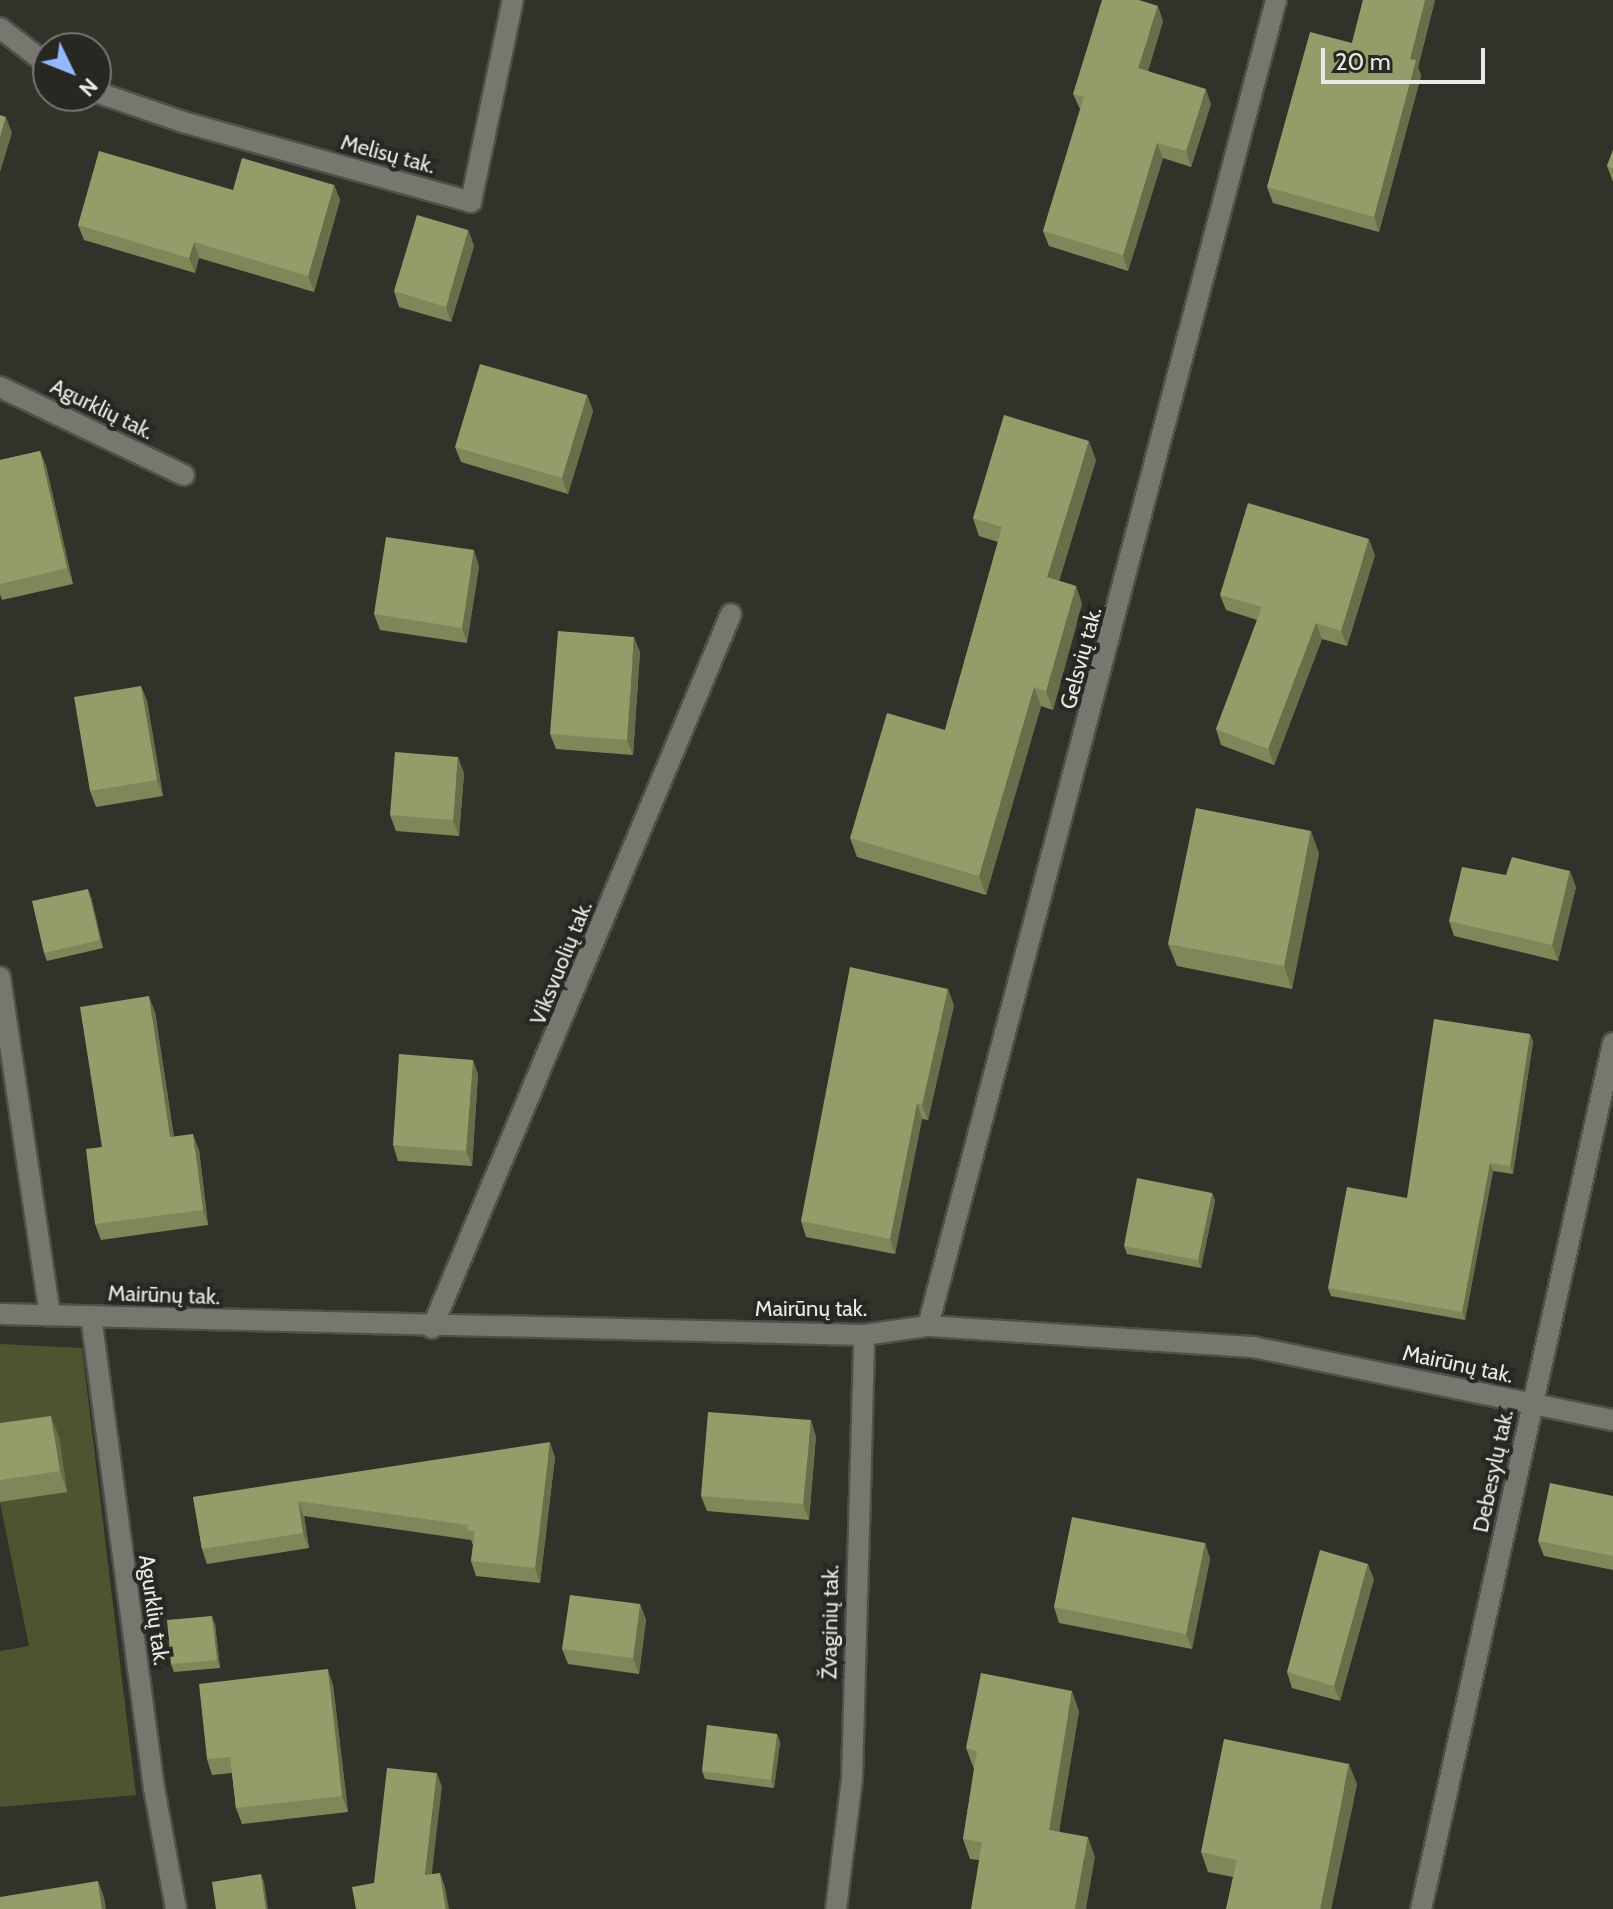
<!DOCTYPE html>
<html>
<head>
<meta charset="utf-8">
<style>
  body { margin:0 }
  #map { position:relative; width:1613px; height:1909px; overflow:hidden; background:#31322a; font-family:Cabin,sans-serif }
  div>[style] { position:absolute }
  .green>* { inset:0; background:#4e5330 }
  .roads { filter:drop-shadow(2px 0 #4f504a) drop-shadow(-2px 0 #4f504a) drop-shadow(0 2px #4f504a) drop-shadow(0 -2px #4f504a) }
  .minor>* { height:20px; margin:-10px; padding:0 10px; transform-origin:10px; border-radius:10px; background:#76786f }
  .wall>* { inset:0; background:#80865a }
  .shaded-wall>* { inset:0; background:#686d4a }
  .building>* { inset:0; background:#959c69 }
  span { translate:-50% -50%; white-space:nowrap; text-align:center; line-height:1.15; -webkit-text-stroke:8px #272821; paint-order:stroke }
  .street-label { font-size:22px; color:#e9eae5 }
  .north { position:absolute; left:32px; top:32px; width:80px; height:80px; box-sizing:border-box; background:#272821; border:2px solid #75766f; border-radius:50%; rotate:133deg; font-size:22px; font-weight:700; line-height:32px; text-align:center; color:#e9eae5 }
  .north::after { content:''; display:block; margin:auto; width:28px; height:36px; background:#94b7fd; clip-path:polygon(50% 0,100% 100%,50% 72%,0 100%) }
  .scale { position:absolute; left:1321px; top:48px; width:164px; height:36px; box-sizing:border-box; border:4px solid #e9eae5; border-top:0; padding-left:10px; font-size:24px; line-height:28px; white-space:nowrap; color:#e9eae5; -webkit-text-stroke:6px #272821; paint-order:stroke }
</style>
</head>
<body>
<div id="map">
  <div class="green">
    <div style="clip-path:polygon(0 1344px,82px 1348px,136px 1795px,0 1807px,0 1651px,29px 1646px,0 1502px)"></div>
  </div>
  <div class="roads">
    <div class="minor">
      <div style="left:0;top:28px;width:61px;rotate:37.6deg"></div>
      <div style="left:96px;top:92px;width:92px;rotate:19deg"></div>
      <div style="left:183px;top:122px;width:299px;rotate:15.5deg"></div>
      <div style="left:471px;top:202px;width:206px;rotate:-78.3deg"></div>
      <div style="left:0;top:387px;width:204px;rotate:25.6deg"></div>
      <div style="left:0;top:977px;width:342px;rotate:81.6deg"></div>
      <div style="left:0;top:1314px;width:864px;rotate:1.39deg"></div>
      <div style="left:864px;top:1335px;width:65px;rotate:-8deg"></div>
      <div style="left:928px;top:1326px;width:326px;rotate:3.7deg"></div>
      <div style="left:1253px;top:1347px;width:367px;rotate:11.5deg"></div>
      <div style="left:91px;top:1316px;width:476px;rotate:82.4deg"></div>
      <div style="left:154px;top:1788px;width:123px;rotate:79.7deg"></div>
      <div style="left:928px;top:1326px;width:1371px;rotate:-75.29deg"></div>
      <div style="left:432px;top:1328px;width:774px;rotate:-67.28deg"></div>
      <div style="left:836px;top:1909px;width:132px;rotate:-83deg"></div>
      <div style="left:852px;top:1778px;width:443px;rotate:-88.4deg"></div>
      <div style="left:1421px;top:1909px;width:887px;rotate:-77.5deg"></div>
    </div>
  </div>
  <div class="wall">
    <div style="clip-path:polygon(1363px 0,1435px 0,1418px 67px,1421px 76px,1379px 232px,1273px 203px,1267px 187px,1352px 43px)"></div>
    <div style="clip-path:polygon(1163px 21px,1148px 71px,1211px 104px,1191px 167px,1163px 158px,1128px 271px,1049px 246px,1043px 231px,1080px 109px,1073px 94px)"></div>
    <div style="clip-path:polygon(1613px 150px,1613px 182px,1607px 166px)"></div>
    <div style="clip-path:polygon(334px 185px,340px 200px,314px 292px,199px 258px,195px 273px,84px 240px,78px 225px,233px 190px)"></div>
    <div style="clip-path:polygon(468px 230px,474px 246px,451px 322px,399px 307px,394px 291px)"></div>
    <div style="clip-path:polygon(587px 395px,593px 411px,568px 494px,461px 462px,455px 447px)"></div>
    <div style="clip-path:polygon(40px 451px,46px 466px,73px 584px,2px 600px,0 594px,0 460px)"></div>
    <div style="clip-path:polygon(1096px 460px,1059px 581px,1076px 586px,1082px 604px,1053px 710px,1041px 706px,986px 895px,857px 857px,850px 838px,945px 730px,998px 542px,979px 536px,973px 518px)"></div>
    <div style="clip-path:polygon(1375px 555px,1347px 646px,1322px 639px,1274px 765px,1221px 745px,1216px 729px,1257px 620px,1226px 610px,1220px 595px)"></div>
    <div style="clip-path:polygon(479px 566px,467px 643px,380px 630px,374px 614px)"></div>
    <div style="clip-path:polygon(640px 652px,633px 755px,556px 749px,550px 734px)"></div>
    <div style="clip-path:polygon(141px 686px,147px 701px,163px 796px,96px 807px,90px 791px)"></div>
    <div style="clip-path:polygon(464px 773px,459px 836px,396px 831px,390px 815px)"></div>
    <div style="clip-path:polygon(1319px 853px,1292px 989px,1177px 966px,1168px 944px)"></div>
    <div style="clip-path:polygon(1506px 875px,1576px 887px,1558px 961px,1454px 936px,1449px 921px)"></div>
    <div style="clip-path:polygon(91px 897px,103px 948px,47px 961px,44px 953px)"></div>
    <div style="clip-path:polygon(954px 1005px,928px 1120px,922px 1119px,895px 1254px,806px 1237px,801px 1221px)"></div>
    <div style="clip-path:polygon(155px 1012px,174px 1137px,199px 1150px,208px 1225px,101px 1240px,95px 1224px,102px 1147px)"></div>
    <div style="clip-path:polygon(1530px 1034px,1533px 1042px,1513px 1174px,1493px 1171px,1465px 1320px,1331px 1296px,1328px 1288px,1407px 1198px)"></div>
    <div style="clip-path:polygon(473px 1060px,478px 1075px,472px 1166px,398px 1161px,393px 1145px)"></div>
    <div style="clip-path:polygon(1212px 1193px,1215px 1201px,1201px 1268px,1127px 1254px,1124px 1246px)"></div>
    <div style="clip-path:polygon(0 1423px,59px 1437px,67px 1492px,0 1502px)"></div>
    <div style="clip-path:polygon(816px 1436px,809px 1520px,707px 1511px,701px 1496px)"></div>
    <div style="clip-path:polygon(555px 1457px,540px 1583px,476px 1576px,471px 1561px,473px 1545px,471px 1540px,304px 1516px,309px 1548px,207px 1564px,202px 1549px,193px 1497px)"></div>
    <div style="clip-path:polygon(1613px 1496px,1613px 1570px,1544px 1556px,1538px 1541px)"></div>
    <div style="clip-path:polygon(1205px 1543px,1210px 1559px,1192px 1649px,1059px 1623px,1054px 1607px)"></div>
    <div style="clip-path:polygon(1374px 1579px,1340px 1701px,1292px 1688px,1287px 1672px)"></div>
    <div style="clip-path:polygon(640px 1604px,646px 1620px,639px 1674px,568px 1664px,562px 1649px)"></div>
    <div style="clip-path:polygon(215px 1624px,220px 1668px,174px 1672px,171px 1664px)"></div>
    <div style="clip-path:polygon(333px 1685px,348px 1812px,242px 1824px,236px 1808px,232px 1773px,212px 1775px,207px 1759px)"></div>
    <div style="clip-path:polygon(1079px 1711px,1059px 1831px,1095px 1857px,979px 1860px,970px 1859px,963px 1839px,974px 1769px,966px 1748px)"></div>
    <div style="clip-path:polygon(777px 1734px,780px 1742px,774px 1788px,705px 1779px,702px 1771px)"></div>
    <div style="clip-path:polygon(1357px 1784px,1331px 1909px,1226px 1909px,1233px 1877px,1208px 1872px,1201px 1852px)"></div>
  </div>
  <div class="shaded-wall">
    <div style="clip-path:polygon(1425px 0,1435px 0,1418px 67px,1421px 76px,1379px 232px,1374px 217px,1410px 59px)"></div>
    <div style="clip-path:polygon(1158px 6px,1163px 21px,1144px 84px,1138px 68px)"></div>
    <div style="clip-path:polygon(1206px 89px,1211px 104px,1191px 167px,1186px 151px)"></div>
    <div style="clip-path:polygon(6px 117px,12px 133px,0 172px,0 138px)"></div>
    <div style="clip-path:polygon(1157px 143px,1163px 158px,1128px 271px,1123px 255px)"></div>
    <div style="clip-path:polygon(334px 185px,340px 200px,314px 292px,308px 276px)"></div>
    <div style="clip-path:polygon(468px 230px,474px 246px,451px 322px,446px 307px)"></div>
    <div style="clip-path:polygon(194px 242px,199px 258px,195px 273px,189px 258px)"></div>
    <div style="clip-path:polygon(587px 395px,593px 411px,568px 494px,562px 478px)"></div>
    <div style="clip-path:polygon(1089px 441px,1096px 460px,1054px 596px,1047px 577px)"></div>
    <div style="clip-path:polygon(40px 451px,46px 466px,73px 584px,67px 568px)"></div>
    <div style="clip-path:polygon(1369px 539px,1375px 555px,1347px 646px,1341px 631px)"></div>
    <div style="clip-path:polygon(474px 550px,479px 566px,467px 643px,462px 628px)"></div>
    <div style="clip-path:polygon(1076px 586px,1082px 604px,1053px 710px,1046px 691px)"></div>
    <div style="clip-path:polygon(1316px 623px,1322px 639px,1274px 765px,1268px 749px)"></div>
    <div style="clip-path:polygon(634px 637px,640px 652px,633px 755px,627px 740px)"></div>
    <div style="clip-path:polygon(141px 686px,147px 701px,163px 796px,157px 780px)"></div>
    <div style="clip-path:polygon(1034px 687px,1041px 706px,986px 895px,979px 876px)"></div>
    <div style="clip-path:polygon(458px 757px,464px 773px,459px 836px,453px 820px)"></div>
    <div style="clip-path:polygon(1311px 831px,1319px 853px,1292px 989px,1284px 966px)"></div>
    <div style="clip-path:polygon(1570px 871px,1576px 887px,1558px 961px,1552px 945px)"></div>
    <div style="clip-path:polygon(88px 889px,91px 897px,103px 948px,100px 940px)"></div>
    <div style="clip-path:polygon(948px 989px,954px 1005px,928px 1120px,922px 1105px)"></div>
    <div style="clip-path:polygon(149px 996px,155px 1012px,176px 1153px,170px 1137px)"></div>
    <div style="clip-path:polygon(1530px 1034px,1533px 1042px,1513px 1174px,1510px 1166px)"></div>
    <div style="clip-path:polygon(473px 1060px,478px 1075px,472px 1166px,466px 1151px)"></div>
    <div style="clip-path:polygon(917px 1103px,922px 1119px,895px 1254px,890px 1239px)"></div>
    <div style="clip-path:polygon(193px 1134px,199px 1150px,208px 1225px,203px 1210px)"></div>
    <div style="clip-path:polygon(1490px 1163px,1493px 1171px,1465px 1320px,1462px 1312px)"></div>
    <div style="clip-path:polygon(1212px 1193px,1215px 1201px,1201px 1268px,1198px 1260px)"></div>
    <div style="clip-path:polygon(51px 1416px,59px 1437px,67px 1492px,60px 1471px)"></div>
    <div style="clip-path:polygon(811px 1420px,816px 1436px,809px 1520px,803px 1504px)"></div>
    <div style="clip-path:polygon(550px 1442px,555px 1457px,540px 1583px,535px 1568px)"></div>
    <div style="clip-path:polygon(298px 1501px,304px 1516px,309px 1548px,303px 1533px)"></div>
    <div style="clip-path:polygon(1205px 1543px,1210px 1559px,1192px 1649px,1186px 1634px)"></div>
    <div style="clip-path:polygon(1368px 1564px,1374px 1579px,1340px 1701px,1334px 1686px)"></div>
    <div style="clip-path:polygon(640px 1604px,646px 1620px,639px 1674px,633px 1658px)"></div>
    <div style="clip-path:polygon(212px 1616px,215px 1624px,220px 1668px,217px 1660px)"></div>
    <div style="clip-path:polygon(328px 1669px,333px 1685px,348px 1812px,342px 1796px)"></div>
    <div style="clip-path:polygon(1072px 1691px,1079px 1711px,1056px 1850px,1049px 1830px)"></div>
    <div style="clip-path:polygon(777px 1734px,780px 1742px,774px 1788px,771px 1780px)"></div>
    <div style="clip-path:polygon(1349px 1764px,1357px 1784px,1331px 1909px,1320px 1909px)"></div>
    <div style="clip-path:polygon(437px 1773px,442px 1787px,430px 1889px,425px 1875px)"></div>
    <div style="clip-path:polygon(1088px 1837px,1095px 1857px,1086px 1909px,1075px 1909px)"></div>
    <div style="clip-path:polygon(440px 1873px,445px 1887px,449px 1909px,446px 1909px)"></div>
    <div style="clip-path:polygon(261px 1874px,264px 1882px,268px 1909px,266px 1909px)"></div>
    <div style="clip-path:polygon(98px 1881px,104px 1897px,106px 1909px,102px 1909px)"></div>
  </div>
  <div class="building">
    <div style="clip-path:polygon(1102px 0,1139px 0,1158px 6px,1138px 68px,1206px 89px,1186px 151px,1157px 143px,1123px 255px,1043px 231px,1084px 97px,1073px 94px)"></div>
    <div style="clip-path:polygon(1363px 0,1425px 0,1410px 59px,1416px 60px,1374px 217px,1267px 187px,1310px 32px,1352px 43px)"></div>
    <div style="clip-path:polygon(0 115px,6px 117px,0 138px)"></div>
    <div style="clip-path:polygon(1613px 150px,1613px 168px,1607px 166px)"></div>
    <div style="clip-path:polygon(99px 151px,233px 190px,242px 158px,334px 185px,308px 276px,194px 242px,189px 258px,78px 225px)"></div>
    <div style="clip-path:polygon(417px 215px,468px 230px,446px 307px,394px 291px)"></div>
    <div style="clip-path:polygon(480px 364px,587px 395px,562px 478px,455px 447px)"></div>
    <div style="clip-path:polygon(1004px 415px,1089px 441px,1047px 577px,1076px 586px,1046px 691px,1034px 687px,979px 876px,850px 838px,887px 713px,945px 730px,1002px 527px,973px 518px)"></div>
    <div style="clip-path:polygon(40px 451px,67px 568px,0 584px,0 460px)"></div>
    <div style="clip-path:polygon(1248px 503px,1369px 539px,1341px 631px,1316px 623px,1268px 749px,1216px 729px,1262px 607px,1220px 595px)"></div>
    <div style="clip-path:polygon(386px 537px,474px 550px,462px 628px,374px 614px)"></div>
    <div style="clip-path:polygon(558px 631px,634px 637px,627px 740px,550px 734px)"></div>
    <div style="clip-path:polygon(141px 686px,157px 780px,90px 791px,74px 697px)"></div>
    <div style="clip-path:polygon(395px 752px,458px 757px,453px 820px,390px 815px)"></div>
    <div style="clip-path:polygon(1196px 808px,1311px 831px,1284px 966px,1168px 944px)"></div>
    <div style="clip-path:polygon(1512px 857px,1570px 871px,1552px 945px,1449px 921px,1462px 867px,1506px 875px)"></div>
    <div style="clip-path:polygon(88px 889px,100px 940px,44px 953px,32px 901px)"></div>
    <div style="clip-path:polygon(850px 967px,948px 989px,922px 1105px,917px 1103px,890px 1239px,801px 1221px)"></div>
    <div style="clip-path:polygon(149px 996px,170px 1137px,193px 1134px,203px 1210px,95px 1224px,86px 1149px,102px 1147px,80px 1007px)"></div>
    <div style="clip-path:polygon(1434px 1019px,1530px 1034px,1510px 1166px,1490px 1163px,1462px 1312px,1328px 1288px,1347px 1187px,1407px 1198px)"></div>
    <div style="clip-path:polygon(399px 1054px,473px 1060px,466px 1151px,393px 1145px)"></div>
    <div style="clip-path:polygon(1137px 1178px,1212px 1193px,1198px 1260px,1124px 1246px)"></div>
    <div style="clip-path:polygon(708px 1412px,811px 1420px,803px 1504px,701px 1496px)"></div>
    <div style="clip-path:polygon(51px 1416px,60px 1471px,0 1480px,0 1423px)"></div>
    <div style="clip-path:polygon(550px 1442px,535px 1568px,471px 1561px,475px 1531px,467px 1530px,468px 1525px,298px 1501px,303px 1533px,202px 1549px,193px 1497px)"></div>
    <div style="clip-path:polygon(1550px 1483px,1613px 1496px,1613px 1556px,1538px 1541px)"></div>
    <div style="clip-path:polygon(1072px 1517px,1205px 1543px,1186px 1634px,1054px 1607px)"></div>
    <div style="clip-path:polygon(1320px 1550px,1368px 1564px,1334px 1686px,1287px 1672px)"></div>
    <div style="clip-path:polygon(570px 1595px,640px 1604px,633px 1658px,562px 1649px)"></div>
    <div style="clip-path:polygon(212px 1616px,217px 1660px,171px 1664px,167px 1620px)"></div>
    <div style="clip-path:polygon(328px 1669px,342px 1796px,236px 1808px,230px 1757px,207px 1759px,199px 1684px)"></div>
    <div style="clip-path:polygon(981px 1673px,1072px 1691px,1049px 1830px,1088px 1837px,1075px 1909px,971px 1909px,982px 1842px,963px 1839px,977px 1751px,966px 1748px)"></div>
    <div style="clip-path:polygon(707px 1725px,777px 1734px,771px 1780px,702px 1771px)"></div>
    <div style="clip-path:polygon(1224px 1739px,1349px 1764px,1320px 1909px,1226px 1909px,1237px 1860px,1201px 1852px)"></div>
    <div style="clip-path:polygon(387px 1768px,437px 1773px,425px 1875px,440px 1873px,446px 1909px,356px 1909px,352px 1887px,374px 1883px)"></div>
    <div style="clip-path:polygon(261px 1874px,266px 1909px,216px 1909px,212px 1882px)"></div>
    <div style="clip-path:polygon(98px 1881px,102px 1909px,0 1909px,0 1897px)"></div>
  </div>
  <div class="street-label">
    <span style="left:388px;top:154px;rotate:15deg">Melisų tak.</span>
    <span style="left:102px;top:409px;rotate:26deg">Agurklių tak.</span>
    <span style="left:1081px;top:658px;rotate:-75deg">Gelsvių tak.</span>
    <span style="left:561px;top:963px;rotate:-68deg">Viksvuolių tak.</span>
    <span style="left:164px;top:1295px;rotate:2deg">Mairūnų tak.</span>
    <span style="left:811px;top:1309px">Mairūnų tak.</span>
    <span style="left:1458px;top:1364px;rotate:12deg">Mairūnų tak.</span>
    <span style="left:1493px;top:1471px;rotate:-78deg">Debesylų tak.</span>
    <span style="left:154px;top:1610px;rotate:82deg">Agurklių tak.</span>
    <span style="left:830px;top:1622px;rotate:-89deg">Žvaginių tak.</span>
  </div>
  <div class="north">N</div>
  <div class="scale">20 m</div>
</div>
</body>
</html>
